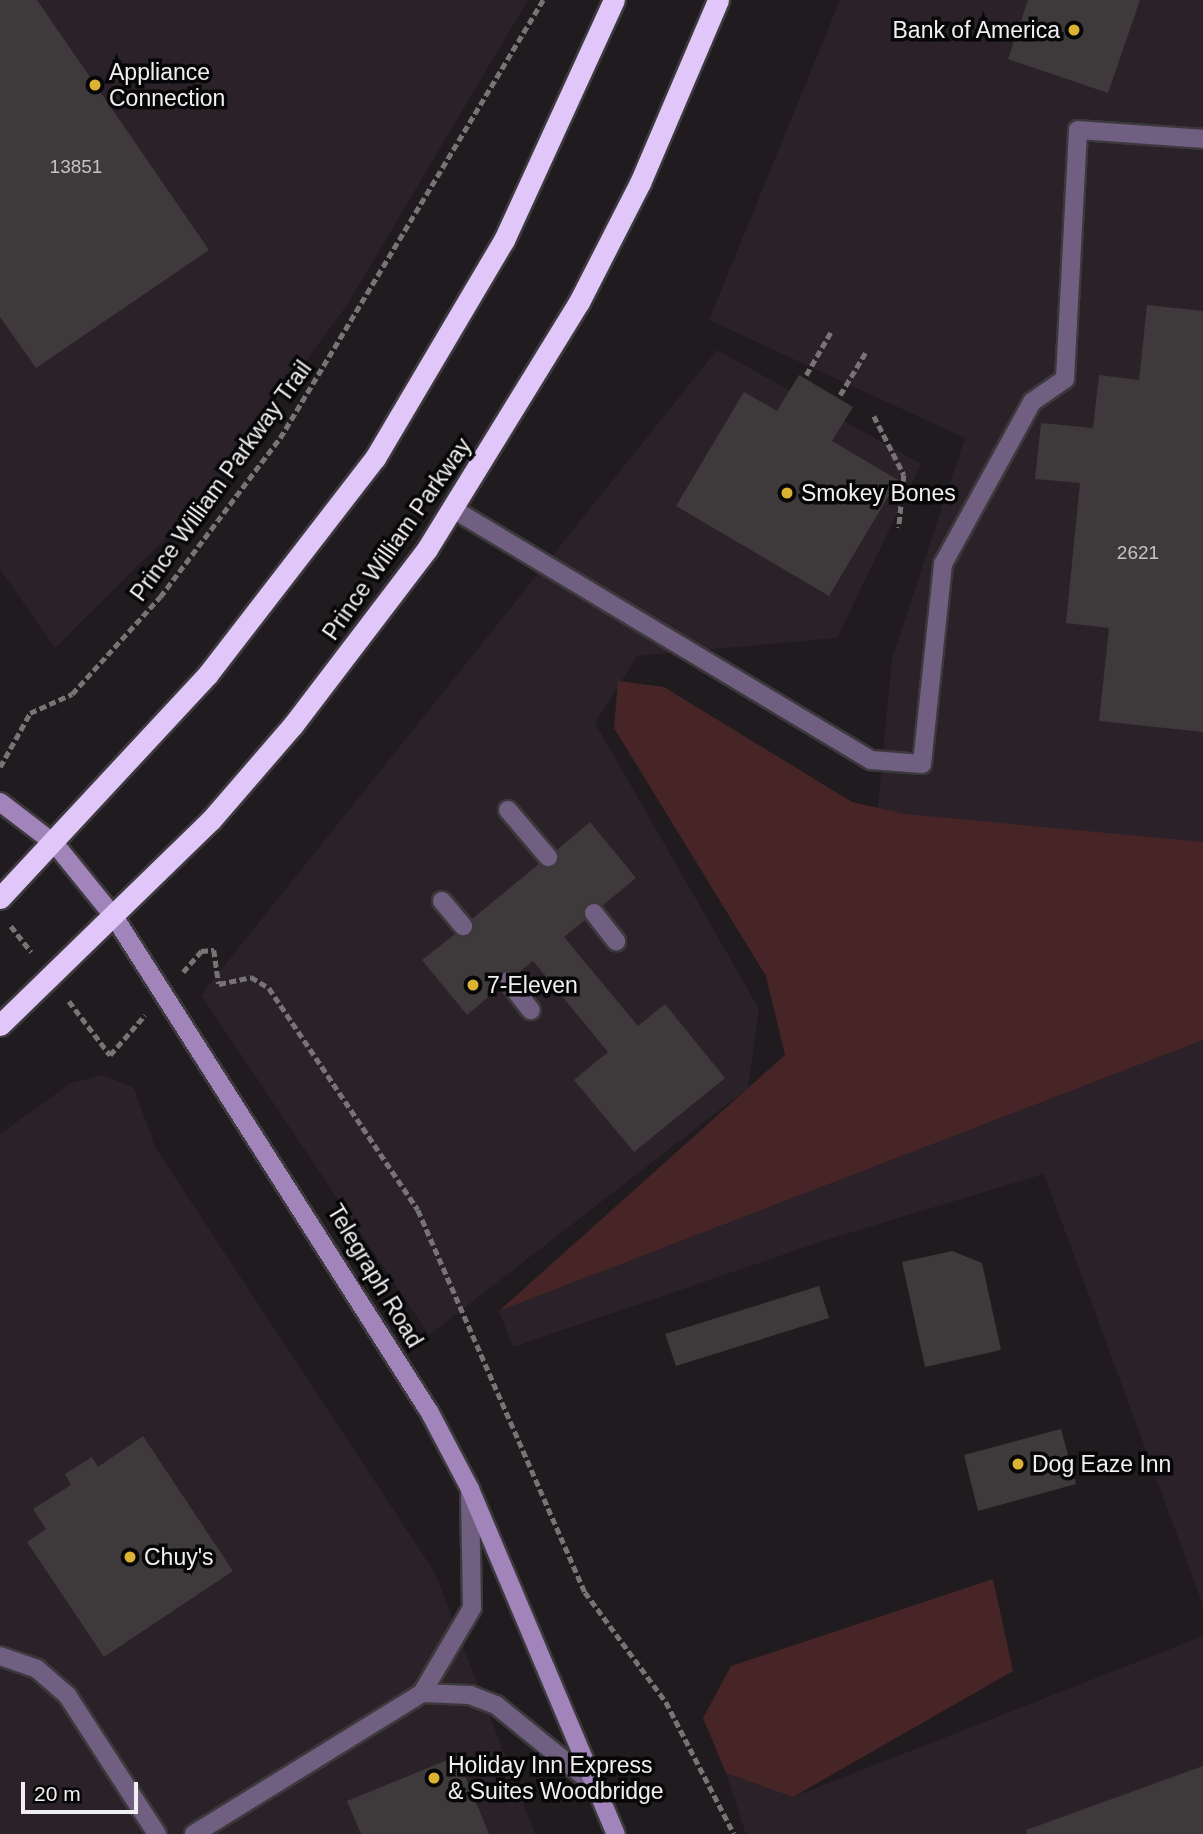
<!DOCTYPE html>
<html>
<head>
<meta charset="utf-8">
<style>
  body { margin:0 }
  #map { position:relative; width:1203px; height:1834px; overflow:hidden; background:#1f1b1e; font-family:Arial,sans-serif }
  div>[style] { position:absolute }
  .built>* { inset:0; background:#2b2229 }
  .green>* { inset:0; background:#472526 }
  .building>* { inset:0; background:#3e393b }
  .path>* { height:4.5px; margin-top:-2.25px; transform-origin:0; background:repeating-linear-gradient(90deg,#777476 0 7px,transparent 0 10.5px) }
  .roads { filter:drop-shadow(2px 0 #3c393c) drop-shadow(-2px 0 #3c393c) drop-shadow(0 2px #3c393c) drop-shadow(0 -2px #3c393c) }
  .lane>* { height:18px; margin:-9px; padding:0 9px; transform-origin:9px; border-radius:9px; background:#705f80 }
  .secondary>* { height:18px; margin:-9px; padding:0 9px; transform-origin:9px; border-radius:9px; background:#a184ba }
  .highway>* { height:21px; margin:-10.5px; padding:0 10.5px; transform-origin:10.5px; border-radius:10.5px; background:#e0c6f9 }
  .dots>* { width:19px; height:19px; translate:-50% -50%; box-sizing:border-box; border:4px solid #080708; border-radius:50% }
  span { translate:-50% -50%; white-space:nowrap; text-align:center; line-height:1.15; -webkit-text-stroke:7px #080708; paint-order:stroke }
  .number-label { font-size:19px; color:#c4c2c4 }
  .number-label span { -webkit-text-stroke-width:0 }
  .poi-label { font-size:23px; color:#f1eff1 }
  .right { translate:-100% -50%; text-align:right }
  .left { translate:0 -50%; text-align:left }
  .street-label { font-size:23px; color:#f1eff1 }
  .scale { position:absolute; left:21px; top:1782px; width:117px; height:32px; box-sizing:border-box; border:4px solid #f1eff1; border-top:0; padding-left:9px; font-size:21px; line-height:24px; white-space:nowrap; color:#f1eff1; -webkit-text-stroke:5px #080708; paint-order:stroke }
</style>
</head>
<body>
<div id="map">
  <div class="built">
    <div style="clip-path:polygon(0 0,528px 0,347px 305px,201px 503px,55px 648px,0 569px)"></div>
    <div style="clip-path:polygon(840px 0,1203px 0,1203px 844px,876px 826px,892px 659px,965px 438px,709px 320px)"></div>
    <div style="clip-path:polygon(717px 350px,921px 464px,837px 638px,637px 656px,595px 723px,759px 1009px,748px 1088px,429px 1335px,201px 995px)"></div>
    <div style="clip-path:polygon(1203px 1040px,1203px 1605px,1044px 1174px,826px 1240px,513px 1347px,499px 1311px)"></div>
    <div style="clip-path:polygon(103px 1075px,134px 1088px,155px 1147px,435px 1573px,535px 1834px,0 1834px,0 1134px,71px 1083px)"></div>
    <div style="clip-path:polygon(1203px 1636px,1203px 1834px,746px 1834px,726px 1773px,793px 1797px)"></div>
  </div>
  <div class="green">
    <div style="clip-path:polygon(618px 681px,664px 687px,852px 802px,905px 814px,1203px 842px,1203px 1040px,499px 1311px,785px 1055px,766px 976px,614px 728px)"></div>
    <div style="clip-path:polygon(993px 1579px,1013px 1671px,793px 1797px,726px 1773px,703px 1718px,731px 1666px)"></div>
  </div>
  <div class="building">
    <div style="clip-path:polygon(0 0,37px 0,209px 250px,36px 368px,0 317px)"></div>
    <div style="clip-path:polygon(1028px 0,1140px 0,1108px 93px,1008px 59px)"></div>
    <div style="clip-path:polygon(1147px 305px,1203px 311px,1203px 732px,1099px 721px,1109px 628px,1066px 623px,1080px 483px,1035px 479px,1041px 423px,1093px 428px,1099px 375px,1139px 380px)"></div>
    <div style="clip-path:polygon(799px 375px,853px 407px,832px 441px,898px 480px,829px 596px,676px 506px,744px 392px,777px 411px)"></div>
    <div style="clip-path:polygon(590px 822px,636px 878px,602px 906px,586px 905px,585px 920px,564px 937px,638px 1026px,665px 1004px,725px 1078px,634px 1152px,574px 1080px,608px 1052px,533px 961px,517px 974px,500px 973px,499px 988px,467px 1015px,422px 960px,455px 934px,470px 935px,472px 919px,539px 864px,555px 866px,557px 850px)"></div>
    <div style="clip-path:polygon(952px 1251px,982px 1263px,1001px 1350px,925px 1367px,902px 1262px)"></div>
    <div style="clip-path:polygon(819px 1286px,829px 1318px,676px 1366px,665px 1334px)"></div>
    <div style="clip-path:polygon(1061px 1429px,1076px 1484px,978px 1511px,964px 1455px)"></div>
    <div style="clip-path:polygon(143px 1436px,233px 1571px,104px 1657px,27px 1542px,46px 1529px,33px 1509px,71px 1485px,65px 1474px,92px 1457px,98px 1467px)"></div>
    <div style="clip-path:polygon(457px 1756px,489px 1834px,361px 1834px,347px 1801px)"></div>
    <div style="clip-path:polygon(1203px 1766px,1203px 1834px,1027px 1834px,1026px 1830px)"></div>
  </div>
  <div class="path">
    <div style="left:806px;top:375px;width:52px;rotate:-60deg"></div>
    <div style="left:840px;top:395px;width:52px;rotate:-59deg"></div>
    <div style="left:874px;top:416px;width:66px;rotate:63deg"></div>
    <div style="left:904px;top:475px;width:53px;rotate:95.4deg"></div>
    <div style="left:0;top:767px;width:62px;rotate:-60.9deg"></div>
    <div style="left:30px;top:713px;width:46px;rotate:-24.3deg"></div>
    <div style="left:72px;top:694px;width:131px;rotate:-47.8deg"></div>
    <div style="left:160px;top:597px;width:199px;rotate:-53deg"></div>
    <div style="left:280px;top:438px;width:511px;rotate:-59.02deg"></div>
    <div style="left:11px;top:926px;width:33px;rotate:52deg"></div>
    <div style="left:183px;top:972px;width:28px;rotate:-49deg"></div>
    <div style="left:201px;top:951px;width:13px;rotate:-4deg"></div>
    <div style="left:214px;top:950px;width:34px;rotate:82deg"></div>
    <div style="left:219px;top:984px;width:33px;rotate:-12deg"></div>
    <div style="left:251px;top:977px;width:21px;rotate:31deg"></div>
    <div style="left:269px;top:988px;width:267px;rotate:56.1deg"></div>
    <div style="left:418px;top:1210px;width:417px;rotate:66.4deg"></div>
    <div style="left:585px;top:1592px;width:137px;rotate:53.6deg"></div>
    <div style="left:666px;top:1702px;width:148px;rotate:62.7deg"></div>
    <div style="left:69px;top:1001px;width:68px;rotate:52.8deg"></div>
    <div style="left:110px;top:1055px;width:53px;rotate:-48.8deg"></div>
  </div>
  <div class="roads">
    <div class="lane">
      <div style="left:453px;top:509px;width:488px;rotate:31deg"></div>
      <div style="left:871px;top:760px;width:51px;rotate:4.5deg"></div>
      <div style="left:922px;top:764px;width:201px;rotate:-84deg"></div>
      <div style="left:943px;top:564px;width:185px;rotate:-61.2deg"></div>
      <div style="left:1032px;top:402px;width:40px;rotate:-34.9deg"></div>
      <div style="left:1065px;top:379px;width:249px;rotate:-87deg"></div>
      <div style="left:1078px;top:130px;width:125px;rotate:4.1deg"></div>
      <div style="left:508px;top:810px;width:62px;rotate:49.6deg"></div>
      <div style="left:442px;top:901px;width:33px;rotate:50deg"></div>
      <div style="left:594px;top:913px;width:36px;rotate:52deg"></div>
      <div style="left:508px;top:981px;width:37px;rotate:52deg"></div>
      <div style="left:0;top:1656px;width:39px;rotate:19deg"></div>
      <div style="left:37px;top:1669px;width:40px;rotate:41deg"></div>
      <div style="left:67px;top:1695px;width:166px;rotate:57.1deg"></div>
      <div style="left:422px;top:1693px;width:48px;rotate:2.4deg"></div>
      <div style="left:470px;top:1695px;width:28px;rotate:21deg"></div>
      <div style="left:496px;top:1705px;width:130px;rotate:39.1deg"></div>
      <div style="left:194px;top:1834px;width:268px;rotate:-31.7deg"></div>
      <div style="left:422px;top:1693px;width:99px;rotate:-59.5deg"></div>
      <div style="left:472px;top:1608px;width:118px;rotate:-91deg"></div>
    </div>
    <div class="secondary">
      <div style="left:0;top:802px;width:69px;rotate:37.4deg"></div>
      <div style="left:55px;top:844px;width:95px;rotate:51deg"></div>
      <div style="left:115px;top:918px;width:587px;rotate:57.53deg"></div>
      <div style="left:430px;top:1413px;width:86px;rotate:62.2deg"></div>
      <div style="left:470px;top:1489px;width:375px;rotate:67.1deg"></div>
    </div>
    <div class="highway">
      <div style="left:0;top:898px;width:306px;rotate:-47.1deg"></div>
      <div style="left:208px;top:674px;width:273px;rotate:-52.3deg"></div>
      <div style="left:375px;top:458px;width:253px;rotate:-59.4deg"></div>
      <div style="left:504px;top:240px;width:264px;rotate:-65.4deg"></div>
      <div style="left:0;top:1025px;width:294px;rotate:-44.2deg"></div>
      <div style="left:211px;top:820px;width:125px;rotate:-49.2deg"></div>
      <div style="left:293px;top:725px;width:221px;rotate:-52.7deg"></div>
      <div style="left:427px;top:549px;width:290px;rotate:-58.4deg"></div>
      <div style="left:579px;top:302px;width:134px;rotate:-62.9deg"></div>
      <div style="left:640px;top:183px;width:199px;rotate:-66.9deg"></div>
    </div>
  </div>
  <div class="dots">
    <div style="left:1074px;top:30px;background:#dcb233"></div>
    <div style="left:95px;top:85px;background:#dcb233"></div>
    <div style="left:787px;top:493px;background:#dcb233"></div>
    <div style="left:473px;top:985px;background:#dcb233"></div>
    <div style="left:1018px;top:1464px;background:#dcb233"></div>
    <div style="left:130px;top:1557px;background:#dcb233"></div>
    <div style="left:434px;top:1778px;background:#dcb233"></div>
  </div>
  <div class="number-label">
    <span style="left:76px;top:167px">13851</span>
    <span style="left:1138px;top:553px">2621</span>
  </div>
  <div class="poi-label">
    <span class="right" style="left:1060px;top:30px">Bank of America</span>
    <span class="left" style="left:109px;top:85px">Appliance<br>Connection</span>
    <span class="left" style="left:801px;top:493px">Smokey Bones</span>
    <span class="left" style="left:487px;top:985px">7-Eleven</span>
    <span class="left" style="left:1032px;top:1464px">Dog Eaze Inn</span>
    <span class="left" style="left:144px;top:1557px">Chuy's</span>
    <span class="left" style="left:448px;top:1778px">Holiday Inn Express<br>&amp; Suites Woodbridge</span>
  </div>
  <div class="street-label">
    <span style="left:221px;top:481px;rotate:-54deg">Prince William Parkway Trail</span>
    <span style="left:397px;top:539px;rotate:-55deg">Prince William Parkway</span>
    <span style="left:375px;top:1276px;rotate:59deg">Telegraph Road</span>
  </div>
  <div class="scale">20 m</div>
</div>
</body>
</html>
